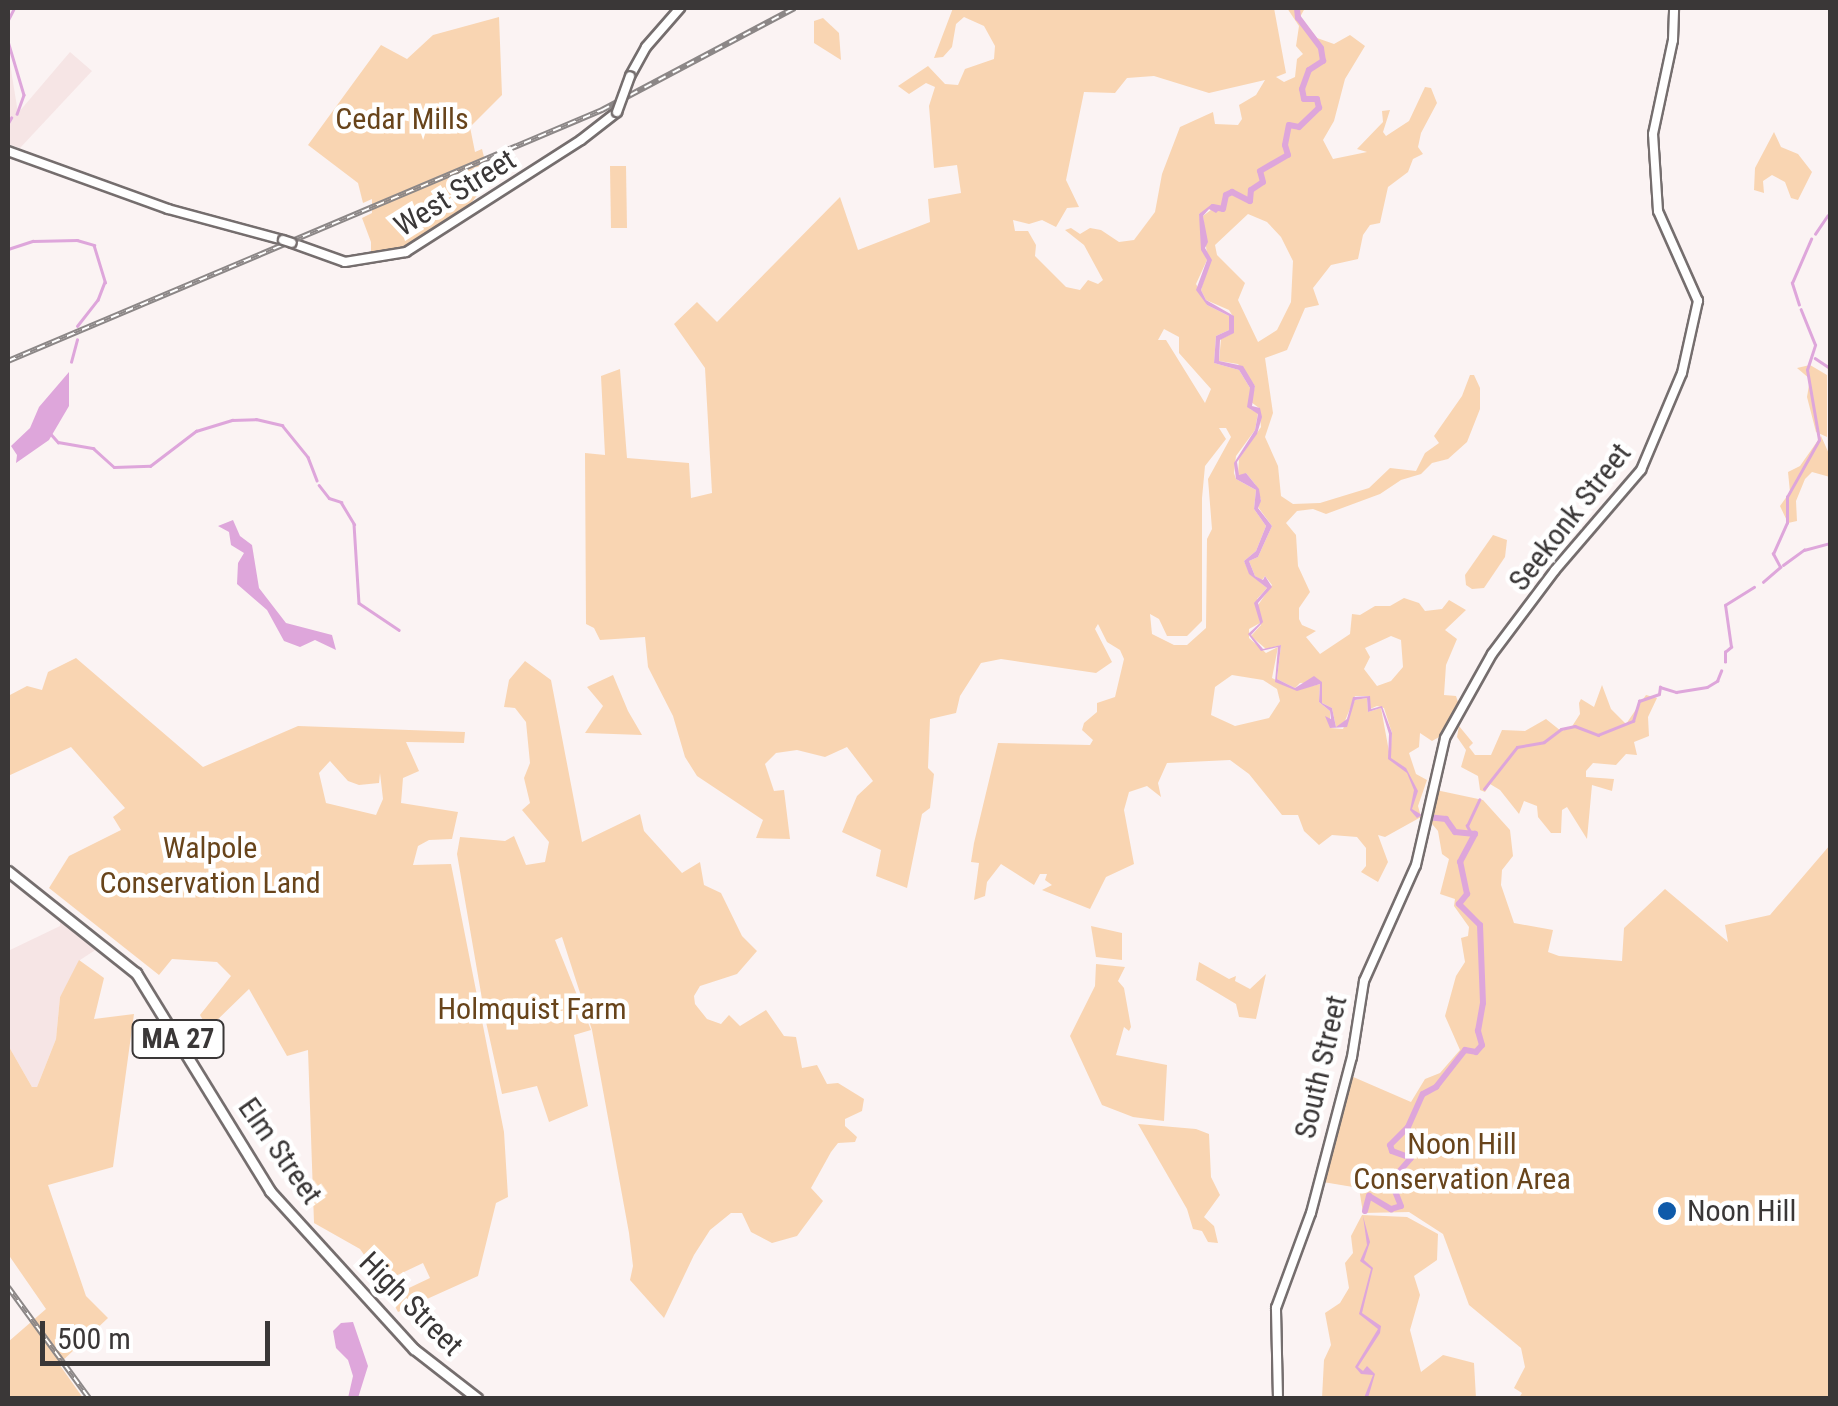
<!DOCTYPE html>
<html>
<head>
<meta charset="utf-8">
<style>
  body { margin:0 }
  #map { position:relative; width:1838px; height:1406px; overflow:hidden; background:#fbf3f3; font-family:"Roboto Condensed",sans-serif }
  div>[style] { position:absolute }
  .built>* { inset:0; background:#f6e5e5 }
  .green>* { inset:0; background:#f9d5b2 }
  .water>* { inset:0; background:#dea6db }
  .stream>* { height:2.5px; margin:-1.25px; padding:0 1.25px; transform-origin:1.25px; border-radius:1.25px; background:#dea6db }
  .river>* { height:6px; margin:-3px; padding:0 3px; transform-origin:3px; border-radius:3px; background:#dea6db }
  .roads { filter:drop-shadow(2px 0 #756e6e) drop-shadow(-2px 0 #756e6e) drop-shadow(0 2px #756e6e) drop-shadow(0 -2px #756e6e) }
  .secondary>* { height:8px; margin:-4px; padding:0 4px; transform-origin:4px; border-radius:4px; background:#fff }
  .primary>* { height:9px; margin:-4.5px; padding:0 4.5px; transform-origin:4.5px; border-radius:4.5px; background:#fff }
  .rail>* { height:6px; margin-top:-3px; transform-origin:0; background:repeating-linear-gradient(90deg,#fff 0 8px,#8c8787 0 16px); box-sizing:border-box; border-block:2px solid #8c8787 }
  .bridges { filter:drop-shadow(2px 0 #756e6e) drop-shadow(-2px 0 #756e6e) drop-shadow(0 2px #756e6e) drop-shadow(0 -2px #756e6e) }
  .secondary-bridge>* { height:8px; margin:-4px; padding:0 4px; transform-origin:4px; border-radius:4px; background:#fff }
  .dots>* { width:28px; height:28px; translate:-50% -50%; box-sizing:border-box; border:5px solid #fff; border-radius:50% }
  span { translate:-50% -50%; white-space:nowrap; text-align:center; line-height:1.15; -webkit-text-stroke:9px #fff; paint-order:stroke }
  .shield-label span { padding:2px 8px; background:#fff; border:2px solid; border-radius:8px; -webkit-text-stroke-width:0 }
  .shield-label { font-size:28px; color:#3a3737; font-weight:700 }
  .park-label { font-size:30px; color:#68441b }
  .street-label { font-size:30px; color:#3a3737 }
  .poi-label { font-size:30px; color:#3a3737 }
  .left { translate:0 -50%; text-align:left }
  .frame { position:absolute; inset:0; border:10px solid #3a3737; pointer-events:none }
  .scale { position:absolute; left:40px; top:1321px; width:230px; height:45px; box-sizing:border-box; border:5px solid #3a3737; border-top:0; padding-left:12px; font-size:30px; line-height:35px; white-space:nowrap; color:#3a3737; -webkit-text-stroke:8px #fff; paint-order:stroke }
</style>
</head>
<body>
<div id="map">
  <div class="built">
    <div style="clip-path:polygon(8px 51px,18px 113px,70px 52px,92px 71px,20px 148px,8px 144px)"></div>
    <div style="clip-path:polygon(60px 916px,100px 947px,80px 960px,60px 997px,56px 1039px,37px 1087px,32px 1087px,8px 1045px,8px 951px,60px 926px)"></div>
  </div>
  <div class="green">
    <div style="clip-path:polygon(evenodd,953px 8px,1274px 8px,1286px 73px,1276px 77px,1284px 82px,1295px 77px,1297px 59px,1303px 54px,1296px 46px,1299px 26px,1287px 8px,1305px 8px,1300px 17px,1317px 38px,1334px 44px,1350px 35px,1365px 46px,1345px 79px,1334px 121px,1323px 140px,1333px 159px,1367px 152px,1357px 149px,1383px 122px,1382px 111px,1390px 110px,1383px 132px,1386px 136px,1409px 121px,1425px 87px,1431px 88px,1437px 103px,1421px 133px,1418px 147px,1423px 154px,1413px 159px,1408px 172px,1388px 187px,1380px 223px,1370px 225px,1363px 235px,1358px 259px,1331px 265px,1313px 288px,1319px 305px,1305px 308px,1287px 350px,1265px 358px,1273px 413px,1265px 437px,1278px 466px,1281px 496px,1293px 504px,1320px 503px,1369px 488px,1390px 468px,1416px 471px,1425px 453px,1439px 443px,1434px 436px,1462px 396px,1470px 375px,1474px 375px,1480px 388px,1480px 409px,1467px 442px,1448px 459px,1432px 463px,1421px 474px,1401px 480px,1380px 494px,1326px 514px,1313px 509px,1297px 511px,1286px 523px,1296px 535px,1298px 566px,1310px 592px,1299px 608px,1299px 619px,1302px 625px,1316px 631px,1306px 637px,1320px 654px,1350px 634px,1352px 614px,1360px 615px,1375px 606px,1390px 606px,1404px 598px,1419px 603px,1425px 611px,1442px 609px,1449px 600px,1466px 610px,1445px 630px,1457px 639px,1446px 665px,1444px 695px,1456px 696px,1458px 702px,1441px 736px,1432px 741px,1420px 733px,1419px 747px,1409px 753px,1416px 774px,1427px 780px,1418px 806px,1421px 817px,1385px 837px,1378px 835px,1388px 862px,1378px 882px,1361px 872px,1366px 866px,1366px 848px,1357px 837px,1332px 835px,1319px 845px,1304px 831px,1298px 815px,1282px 815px,1249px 774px,1230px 760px,1167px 763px,1158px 783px,1161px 797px,1147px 786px,1129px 792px,1124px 810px,1134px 864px,1106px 877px,1090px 909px,1042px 890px,1052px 885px,1045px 880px,1047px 874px,1040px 874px,1034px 885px,1001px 864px,987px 882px,985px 896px,974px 900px,979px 863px,971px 862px,974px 843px,998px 743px,1090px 745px,1093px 740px,1082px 730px,1084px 723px,1097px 712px,1097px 703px,1115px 697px,1124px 659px,1120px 650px,1107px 642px,1098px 624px,1095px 629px,1112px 662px,1096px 673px,1001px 659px,981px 663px,960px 696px,956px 713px,930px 719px,928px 768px,934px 774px,930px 808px,922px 814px,907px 888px,876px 876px,881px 850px,842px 832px,857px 796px,873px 781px,847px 747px,825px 757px,797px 750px,776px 753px,765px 764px,774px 791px,784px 790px,790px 839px,756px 838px,763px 820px,697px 776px,685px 757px,673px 716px,648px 667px,645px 637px,600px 640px,594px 628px,586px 624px,585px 453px,605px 455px,601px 376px,620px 369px,627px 458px,689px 463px,691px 498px,712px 493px,705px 368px,674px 324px,697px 302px,717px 322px,840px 197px,858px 250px,930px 222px,928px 199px,961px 193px,957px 165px,934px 168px,929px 106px,935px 87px,926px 83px,909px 94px,898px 86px,928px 66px,945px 84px,958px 85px,965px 69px,994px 59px,995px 46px,984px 26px,964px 17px,956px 24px,952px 47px,943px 57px,934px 58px,953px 8px,1154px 76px,1209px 93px,1265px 80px,1256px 95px,1239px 105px,1242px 119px,1238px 125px,1215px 124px,1213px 112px,1180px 127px,1162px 174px,1155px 212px,1134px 240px,1119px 242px,1101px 230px,1090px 228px,1080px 234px,1071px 228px,1065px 230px,1084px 245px,1103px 280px,1098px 284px,1088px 280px,1080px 290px,1066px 287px,1035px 256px,1036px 245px,1028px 231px,1015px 231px,1013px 220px,1029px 224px,1042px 220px,1056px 227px,1067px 208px,1079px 207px,1066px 180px,1084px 92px,1115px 93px,1127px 78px,1154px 76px,953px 8px,1216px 206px,1203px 216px,1208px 266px,1201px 290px,1206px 300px,1229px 310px,1234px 318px,1231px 334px,1221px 339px,1219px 361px,1238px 364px,1255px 386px,1251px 402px,1259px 408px,1261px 427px,1239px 459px,1238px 474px,1243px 477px,1246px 473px,1255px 484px,1261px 500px,1258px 507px,1272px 526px,1258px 557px,1249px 561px,1255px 576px,1262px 580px,1265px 576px,1272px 585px,1258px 605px,1261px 625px,1251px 636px,1266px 649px,1281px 645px,1277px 679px,1295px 688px,1300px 683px,1322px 682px,1322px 703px,1332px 708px,1336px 727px,1343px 726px,1355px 696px,1370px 696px,1370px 709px,1377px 706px,1384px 708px,1392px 733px,1390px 757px,1381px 708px,1368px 712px,1367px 698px,1355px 700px,1343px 729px,1330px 728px,1330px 711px,1319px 702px,1320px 684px,1296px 690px,1272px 678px,1278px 647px,1266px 653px,1249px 638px,1249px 629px,1260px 623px,1257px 599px,1267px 588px,1250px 574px,1244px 561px,1256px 551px,1266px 526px,1254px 509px,1256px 490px,1236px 479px,1234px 473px,1236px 456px,1255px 430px,1258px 413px,1250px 409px,1250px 388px,1239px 370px,1214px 363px,1216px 336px,1229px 330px,1229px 316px,1207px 305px,1196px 284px,1207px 260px,1199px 214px,1216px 206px,953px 8px,1248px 214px,1267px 222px,1281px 237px,1293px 261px,1291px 302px,1277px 330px,1258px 342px,1238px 300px,1245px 283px,1217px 255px,1215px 245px,1248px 214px,953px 8px,1164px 329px,1179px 337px,1179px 353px,1211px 389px,1205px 403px,1166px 340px,1158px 340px,1164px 329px,953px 8px,1219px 428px,1226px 428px,1231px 437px,1208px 479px,1212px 529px,1207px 539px,1206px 628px,1187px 645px,1174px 645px,1152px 634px,1150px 614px,1159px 619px,1167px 636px,1187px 636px,1202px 621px,1202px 498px,1205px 466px,1226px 439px,1219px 428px,953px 8px,1391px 636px,1401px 640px,1403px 667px,1391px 681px,1377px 686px,1364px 669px,1370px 657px,1365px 648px,1391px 636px,953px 8px,1232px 675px,1263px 680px,1277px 689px,1280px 701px,1269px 718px,1235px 726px,1211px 715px,1215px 687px,1232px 675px)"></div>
    <div style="clip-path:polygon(499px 17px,502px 95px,470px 127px,475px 152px,482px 149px,487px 169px,481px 190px,455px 225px,423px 245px,371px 258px,371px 242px,362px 218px,372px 213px,372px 199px,363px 203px,358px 183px,308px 145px,381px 45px,407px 59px,433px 35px)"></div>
    <div style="clip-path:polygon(823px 18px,839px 33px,841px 60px,814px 43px,814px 21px)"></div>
    <div style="clip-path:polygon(1774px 132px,1781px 147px,1798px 154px,1812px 172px,1798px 200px,1791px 198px,1785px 182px,1772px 175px,1763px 181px,1764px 193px,1754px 190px,1755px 168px)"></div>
    <div style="clip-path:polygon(610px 166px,626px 166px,627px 228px,611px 228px)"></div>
    <div style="clip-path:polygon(1810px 365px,1827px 375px,1827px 437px,1816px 432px,1807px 397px,1810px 379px,1797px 368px)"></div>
    <div style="clip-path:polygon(1821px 436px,1830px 456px,1830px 477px,1812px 472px,1805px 479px,1796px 501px,1797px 521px,1788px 523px,1780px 506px,1790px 492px,1788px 472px,1800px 466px)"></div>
    <div style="clip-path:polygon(1493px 535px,1507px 540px,1505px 557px,1484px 588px,1472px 589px,1466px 585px,1465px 575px)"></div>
    <div style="clip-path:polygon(evenodd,76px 658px,203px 767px,298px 726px,465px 732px,464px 743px,406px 742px,419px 771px,403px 778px,401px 803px,458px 812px,452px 839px,429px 840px,418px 846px,413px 865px,451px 864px,504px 1132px,508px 1197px,496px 1203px,478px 1276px,398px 1312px,390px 1297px,430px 1278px,423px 1263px,383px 1282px,360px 1249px,314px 1223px,308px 1050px,287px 1056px,249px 989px,211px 1026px,204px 1022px,200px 1015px,231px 976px,217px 962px,172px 959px,159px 975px,49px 888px,69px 856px,121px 830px,113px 817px,125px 808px,71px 747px,8px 776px,8px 696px,27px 686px,42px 690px,48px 672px,76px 658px,330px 761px,348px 781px,359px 785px,379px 783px,380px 773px,383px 799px,376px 815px,326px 803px,319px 773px,330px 761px)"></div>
    <div style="clip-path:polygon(525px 661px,551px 680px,582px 842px,640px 814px,644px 831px,682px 873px,700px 862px,704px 885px,721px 893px,742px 936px,757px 951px,737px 974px,700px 986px,694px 996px,695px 1004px,707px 1019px,721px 1024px,729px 1015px,740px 1026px,766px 1010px,784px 1036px,796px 1037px,802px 1068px,817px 1065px,827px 1084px,838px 1083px,864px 1099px,862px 1111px,845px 1119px,845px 1126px,857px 1137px,855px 1142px,838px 1143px,831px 1152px,811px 1188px,823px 1201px,797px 1236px,772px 1243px,751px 1232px,742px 1213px,731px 1213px,710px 1230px,694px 1255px,664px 1318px,630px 1280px,633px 1266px,629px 1233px,592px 1030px,562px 937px,555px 940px,591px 1030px,574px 1035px,588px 1106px,549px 1122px,537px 1086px,502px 1094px,486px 1022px,457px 854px,460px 837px,505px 841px,514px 836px,526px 865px,545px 862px,549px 842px,522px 810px,530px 803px,524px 778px,530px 763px,526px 722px,515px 708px,504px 707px,509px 680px)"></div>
    <div style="clip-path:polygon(613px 675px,628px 711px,642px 735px,585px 733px,603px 706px,587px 687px)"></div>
    <div style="clip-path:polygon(1602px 685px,1611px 709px,1626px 724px,1646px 695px,1657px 698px,1648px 717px,1649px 736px,1634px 742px,1637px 755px,1626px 754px,1616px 765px,1593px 763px,1586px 771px,1586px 777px,1614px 779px,1612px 791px,1592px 785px,1587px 839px,1567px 807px,1562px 810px,1561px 833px,1551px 833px,1538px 817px,1537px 806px,1524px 801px,1519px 814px,1500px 790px,1490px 784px,1485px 792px,1480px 790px,1478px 776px,1461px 767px,1466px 750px,1457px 737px,1459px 726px,1473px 743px,1469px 747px,1475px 755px,1491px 755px,1502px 730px,1525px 731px,1546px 719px,1561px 731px,1571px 728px,1580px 714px,1579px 703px,1581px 699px,1594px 707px)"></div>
    <div style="clip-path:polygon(1436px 790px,1483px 800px,1510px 830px,1513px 856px,1502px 870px,1501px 885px,1514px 923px,1553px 930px,1548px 952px,1559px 956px,1622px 961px,1624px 928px,1665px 889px,1728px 942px,1725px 925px,1770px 915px,1830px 845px,1830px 1398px,1519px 1398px,1522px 1393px,1514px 1388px,1525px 1367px,1521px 1348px,1469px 1305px,1443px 1234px,1409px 1212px,1363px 1213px,1359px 1188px,1323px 1182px,1339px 1105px,1351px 1076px,1411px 1102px,1425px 1079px,1440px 1073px,1460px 1050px,1445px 1016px,1456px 976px,1465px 962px,1461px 938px,1468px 936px,1469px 927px,1454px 906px,1455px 899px,1440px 894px,1449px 859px,1442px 854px,1438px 831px,1428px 819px)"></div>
    <div style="clip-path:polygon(1091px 926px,1122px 933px,1122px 960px,1096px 957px)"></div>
    <div style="clip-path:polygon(79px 960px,104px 978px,94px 1019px,134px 1014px,113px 1167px,48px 1185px,86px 1296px,108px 1318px,59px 1364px,83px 1398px,8px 1398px,8px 1342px,46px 1309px,8px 1254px,8px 1045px,32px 1087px,37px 1087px,56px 1039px,60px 997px)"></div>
    <div style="clip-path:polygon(1199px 962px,1229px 979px,1236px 976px,1235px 981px,1250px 989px,1266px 974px,1256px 1019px,1239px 1017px,1236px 1004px,1196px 980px)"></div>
    <div style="clip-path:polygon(1096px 964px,1125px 967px,1118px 981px,1124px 988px,1131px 1027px,1129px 1031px,1124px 1027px,1116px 1055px,1167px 1065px,1164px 1121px,1133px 1117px,1102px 1105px,1070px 1036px,1095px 986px)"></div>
    <div style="clip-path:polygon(1138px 1124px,1196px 1129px,1209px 1134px,1211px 1177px,1220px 1195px,1204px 1217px,1214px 1226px,1218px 1243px,1208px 1242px,1202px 1231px,1193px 1229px,1187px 1209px)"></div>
    <div style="clip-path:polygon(1362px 1215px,1407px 1217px,1438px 1234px,1437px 1260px,1414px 1276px,1420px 1295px,1410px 1330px,1421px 1372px,1443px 1355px,1474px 1363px,1476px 1398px,1367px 1398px,1369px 1390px,1364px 1398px,1322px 1398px,1324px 1360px,1331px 1345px,1325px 1313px,1340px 1303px,1349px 1288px,1345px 1263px,1353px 1253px,1351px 1236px)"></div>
  </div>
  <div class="water">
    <div style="clip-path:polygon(1212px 204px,1219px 210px,1216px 213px,1209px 209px,1203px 216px,1208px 242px,1205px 248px,1212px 260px,1201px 290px,1206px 300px,1234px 316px,1234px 333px,1220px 340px,1219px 361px,1243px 366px,1255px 386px,1252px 406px,1260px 408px,1262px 417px,1257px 434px,1237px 462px,1239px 475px,1246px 473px,1259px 489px,1261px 501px,1258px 508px,1272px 526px,1258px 557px,1249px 561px,1255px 576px,1263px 580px,1265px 576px,1272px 587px,1258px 603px,1263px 622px,1251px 635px,1263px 649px,1281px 645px,1277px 679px,1295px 688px,1314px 676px,1322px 682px,1322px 703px,1332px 708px,1336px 727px,1347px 719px,1353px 697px,1370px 696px,1371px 709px,1382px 706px,1392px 733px,1391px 758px,1406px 768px,1418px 791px,1412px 809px,1422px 815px,1417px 818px,1410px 810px,1414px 790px,1407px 773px,1388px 759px,1389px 734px,1381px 708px,1368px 712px,1367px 698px,1355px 700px,1347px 727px,1330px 728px,1325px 716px,1331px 719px,1330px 711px,1319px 702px,1320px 684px,1297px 691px,1275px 682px,1278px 647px,1261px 651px,1248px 634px,1260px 623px,1254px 603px,1267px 588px,1249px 574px,1244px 561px,1256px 551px,1266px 526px,1254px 509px,1256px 490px,1236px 479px,1234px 463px,1255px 430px,1258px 414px,1247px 407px,1250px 388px,1239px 370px,1214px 363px,1216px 336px,1229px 330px,1229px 316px,1207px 305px,1196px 290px,1207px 260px,1201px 250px,1199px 214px)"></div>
    <div style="clip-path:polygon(69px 372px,69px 406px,49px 440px,16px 463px,17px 455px,11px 446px,30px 428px,39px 407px)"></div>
    <div style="clip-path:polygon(233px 520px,240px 536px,252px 545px,259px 588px,286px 623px,332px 635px,336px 650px,315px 640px,300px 647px,284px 641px,267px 610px,237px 584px,238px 563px,244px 553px,231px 545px,229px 532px,218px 526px)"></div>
    <div style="clip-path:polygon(1363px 1216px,1370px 1242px,1364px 1260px,1373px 1268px,1362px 1313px,1381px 1326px,1380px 1333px,1358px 1367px,1363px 1371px,1367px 1366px,1375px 1374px,1368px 1398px,1364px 1398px,1373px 1375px,1361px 1374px,1355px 1367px,1378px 1329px,1359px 1314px,1371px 1269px,1360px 1261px,1367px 1245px)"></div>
    <div style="clip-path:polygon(353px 1322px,368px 1366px,358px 1398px,348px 1398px,353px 1376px,348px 1360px,336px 1348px,333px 1331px,341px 1323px)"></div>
  </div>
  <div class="stream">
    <div style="left:8px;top:20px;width:13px;rotate:-63deg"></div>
    <div style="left:8px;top:41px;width:56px;rotate:73.5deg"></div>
    <div style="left:24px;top:95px;width:20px;rotate:110deg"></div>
    <div style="left:8px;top:123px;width:6px;rotate:-59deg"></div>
    <div style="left:1815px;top:234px;width:22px;rotate:-56deg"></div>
    <div style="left:8px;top:249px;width:26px;rotate:-18deg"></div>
    <div style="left:33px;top:241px;width:44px;rotate:-1.3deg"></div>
    <div style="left:77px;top:240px;width:18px;rotate:16deg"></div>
    <div style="left:94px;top:245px;width:39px;rotate:73deg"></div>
    <div style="left:105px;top:282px;width:19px;rotate:111deg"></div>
    <div style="left:98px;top:300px;width:33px;rotate:128deg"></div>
    <div style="left:1799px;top:305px;width:23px;rotate:-108deg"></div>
    <div style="left:1792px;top:283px;width:48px;rotate:-66.6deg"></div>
    <div style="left:1815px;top:358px;width:18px;rotate:34deg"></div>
    <div style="left:71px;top:362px;width:23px;rotate:-75deg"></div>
    <div style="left:51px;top:434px;width:11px;rotate:49deg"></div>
    <div style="left:58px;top:442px;width:36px;rotate:10deg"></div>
    <div style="left:93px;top:448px;width:28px;rotate:42deg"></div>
    <div style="left:114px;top:467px;width:36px;rotate:-2deg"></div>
    <div style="left:150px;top:466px;width:58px;rotate:-37.3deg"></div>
    <div style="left:196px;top:431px;width:38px;rotate:-17deg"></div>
    <div style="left:232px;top:420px;width:24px;rotate:-2deg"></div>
    <div style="left:256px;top:419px;width:27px;rotate:13deg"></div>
    <div style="left:282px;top:425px;width:41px;rotate:50.9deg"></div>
    <div style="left:308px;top:457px;width:25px;rotate:69deg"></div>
    <div style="left:319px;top:485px;width:16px;rotate:52deg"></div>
    <div style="left:329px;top:498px;width:13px;rotate:18deg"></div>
    <div style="left:341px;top:502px;width:26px;rotate:59deg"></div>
    <div style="left:354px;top:524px;width:79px;rotate:86.4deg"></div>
    <div style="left:359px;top:603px;width:48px;rotate:34deg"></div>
    <div style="left:1783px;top:565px;width:26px;rotate:-36deg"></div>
    <div style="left:1804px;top:550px;width:27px;rotate:-15deg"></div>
    <div style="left:1763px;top:582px;width:23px;rotate:-41deg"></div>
    <div style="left:1780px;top:567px;width:15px;rotate:-118deg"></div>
    <div style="left:1773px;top:554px;width:34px;rotate:-66deg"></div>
    <div style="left:1787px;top:523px;width:26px;rotate:-90deg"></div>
    <div style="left:1787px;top:497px;width:65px;rotate:-60.7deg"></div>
    <div style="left:1819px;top:440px;width:71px;rotate:-99.7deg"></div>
    <div style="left:1807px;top:370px;width:26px;rotate:-72deg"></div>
    <div style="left:1815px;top:345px;width:38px;rotate:-112deg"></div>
    <div style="left:1725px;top:662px;width:10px;rotate:-90deg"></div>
    <div style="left:1725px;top:652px;width:8px;rotate:-40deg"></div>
    <div style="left:1731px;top:647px;width:42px;rotate:-98.1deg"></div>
    <div style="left:1725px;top:605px;width:34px;rotate:-32deg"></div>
    <div style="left:1484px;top:789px;width:53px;rotate:-51.8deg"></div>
    <div style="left:1517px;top:747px;width:27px;rotate:-10deg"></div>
    <div style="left:1544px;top:742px;width:21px;rotate:-37deg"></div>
    <div style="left:1561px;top:729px;width:14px;rotate:-12deg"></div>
    <div style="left:1575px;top:726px;width:25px;rotate:21deg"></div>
    <div style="left:1598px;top:735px;width:38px;rotate:-22deg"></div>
    <div style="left:1633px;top:721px;width:21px;rotate:-73deg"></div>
    <div style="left:1639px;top:701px;width:21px;rotate:-19deg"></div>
    <div style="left:1659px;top:694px;width:7px;rotate:-82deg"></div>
    <div style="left:1660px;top:687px;width:17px;rotate:17deg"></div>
    <div style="left:1676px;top:692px;width:31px;rotate:-9deg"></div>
    <div style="left:1707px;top:687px;width:12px;rotate:-31deg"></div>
    <div style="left:1717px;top:681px;width:11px;rotate:-68deg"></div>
    <div style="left:1470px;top:832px;width:7px;rotate:-117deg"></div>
    <div style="left:1467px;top:826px;width:29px;rotate:-65deg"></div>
  </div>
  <div class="river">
    <div style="left:1213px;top:207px;width:10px;rotate:11deg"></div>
    <div style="left:1223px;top:209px;width:14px;rotate:-78deg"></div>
    <div style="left:1226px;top:195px;width:7px;rotate:-27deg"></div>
    <div style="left:1232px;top:192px;width:20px;rotate:27deg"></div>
    <div style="left:1250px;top:201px;width:11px;rotate:-85deg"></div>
    <div style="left:1251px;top:190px;width:14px;rotate:-34deg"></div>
    <div style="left:1263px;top:182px;width:11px;rotate:-105deg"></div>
    <div style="left:1260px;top:171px;width:32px;rotate:-30deg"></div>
    <div style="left:1288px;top:155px;width:10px;rotate:-107deg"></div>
    <div style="left:1285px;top:145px;width:20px;rotate:-79deg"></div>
    <div style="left:1289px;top:125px;width:10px;rotate:11deg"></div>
    <div style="left:1299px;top:127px;width:28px;rotate:-44deg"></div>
    <div style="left:1319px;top:108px;width:9px;rotate:-103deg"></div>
    <div style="left:1317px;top:99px;width:13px;rotate:180deg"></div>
    <div style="left:1304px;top:99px;width:10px;rotate:-101deg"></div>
    <div style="left:1302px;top:89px;width:20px;rotate:-70deg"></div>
    <div style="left:1309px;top:70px;width:17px;rotate:-33deg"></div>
    <div style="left:1323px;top:61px;width:13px;rotate:-99deg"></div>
    <div style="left:1321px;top:48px;width:38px;rotate:-127deg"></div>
    <div style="left:1298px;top:18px;width:10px;rotate:-96deg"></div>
    <div style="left:1365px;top:1211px;width:16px;rotate:-75deg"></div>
    <div style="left:1369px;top:1196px;width:26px;rotate:31deg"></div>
    <div style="left:1391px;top:1209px;width:10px;rotate:-17deg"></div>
    <div style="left:1401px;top:1206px;width:27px;rotate:-112deg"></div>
    <div style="left:1391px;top:1181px;width:30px;rotate:-49deg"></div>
    <div style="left:1411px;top:1158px;width:20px;rotate:-160deg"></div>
    <div style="left:1392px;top:1151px;width:6px;rotate:-108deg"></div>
    <div style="left:1390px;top:1145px;width:25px;rotate:-45deg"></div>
    <div style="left:1408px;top:1127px;width:36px;rotate:-66deg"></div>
    <div style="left:1423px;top:1094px;width:15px;rotate:-28deg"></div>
    <div style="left:1436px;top:1087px;width:47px;rotate:-51.9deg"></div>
    <div style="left:1465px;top:1050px;width:11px;rotate:10deg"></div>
    <div style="left:1476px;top:1052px;width:9px;rotate:-49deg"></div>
    <div style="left:1482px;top:1045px;width:15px;rotate:-106deg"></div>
    <div style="left:1478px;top:1031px;width:28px;rotate:-80deg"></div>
    <div style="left:1483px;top:1003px;width:78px;rotate:-92.2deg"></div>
    <div style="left:1480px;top:925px;width:30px;rotate:-135deg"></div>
    <div style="left:1459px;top:904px;width:13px;rotate:-51deg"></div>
    <div style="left:1467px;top:894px;width:33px;rotate:-102deg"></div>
    <div style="left:1460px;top:862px;width:32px;rotate:-62deg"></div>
    <div style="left:1475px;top:834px;width:20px;rotate:-174deg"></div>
    <div style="left:1455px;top:832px;width:16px;rotate:-125deg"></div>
    <div style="left:1446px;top:819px;width:19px;rotate:-174deg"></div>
  </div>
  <div class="roads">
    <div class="secondary">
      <div style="left:630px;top:76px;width:33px;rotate:-61deg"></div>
      <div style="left:646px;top:47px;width:52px;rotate:-48.9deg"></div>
      <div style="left:8px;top:151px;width:170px;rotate:19.9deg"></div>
      <div style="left:168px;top:209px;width:119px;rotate:15.1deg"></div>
      <div style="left:292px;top:243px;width:56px;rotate:19.7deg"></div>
      <div style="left:345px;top:262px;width:62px;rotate:-9.3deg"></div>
      <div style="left:406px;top:252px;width:208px;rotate:-32.6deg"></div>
      <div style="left:581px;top:140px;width:46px;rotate:-37.9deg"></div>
      <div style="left:1278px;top:1398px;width:90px;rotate:-91.3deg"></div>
      <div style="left:1276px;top:1308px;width:101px;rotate:-69.8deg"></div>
      <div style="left:1311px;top:1213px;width:161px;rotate:-75.3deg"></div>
      <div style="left:1352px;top:1057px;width:77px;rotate:-81deg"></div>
      <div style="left:1364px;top:981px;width:127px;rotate:-65.9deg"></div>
      <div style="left:1416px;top:865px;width:130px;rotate:-77.1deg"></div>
      <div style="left:1445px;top:738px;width:96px;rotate:-60.8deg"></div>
      <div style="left:1492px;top:654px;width:105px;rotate:-53.1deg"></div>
      <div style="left:1555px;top:570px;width:132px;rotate:-49.3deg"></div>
      <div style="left:1641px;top:470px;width:105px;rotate:-67.1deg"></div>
      <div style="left:1682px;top:373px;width:74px;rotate:-77.5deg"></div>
      <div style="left:1698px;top:301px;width:98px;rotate:-114deg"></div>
      <div style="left:1658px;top:211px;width:77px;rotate:-93.7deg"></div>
      <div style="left:1653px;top:134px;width:96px;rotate:-78deg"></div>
      <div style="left:1673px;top:40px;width:32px;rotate:-88deg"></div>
    </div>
    <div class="primary">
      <div style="left:8px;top:871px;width:164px;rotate:38.6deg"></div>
      <div style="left:136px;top:973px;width:256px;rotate:58.4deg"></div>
      <div style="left:270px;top:1191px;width:214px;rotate:47.7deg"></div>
      <div style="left:414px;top:1349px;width:80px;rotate:37.9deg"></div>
    </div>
  </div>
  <div class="rail">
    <div style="left:8px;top:361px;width:645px;rotate:-22.91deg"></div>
    <div style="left:602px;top:110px;width:218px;rotate:-27.9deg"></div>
    <div style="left:8px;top:1287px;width:137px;rotate:53.9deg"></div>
  </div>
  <div class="bridges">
    <div class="secondary-bridge">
      <div style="left:617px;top:112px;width:38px;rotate:-70deg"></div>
      <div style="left:283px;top:240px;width:9px;rotate:18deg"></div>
    </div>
  </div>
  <div class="dots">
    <div style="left:1667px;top:1211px;background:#0f5aa9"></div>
  </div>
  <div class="shield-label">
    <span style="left:178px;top:1039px">MA 27</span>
  </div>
  <div class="park-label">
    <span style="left:402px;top:119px">Cedar Mills</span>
    <span style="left:210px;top:865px">Walpole<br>Conservation Land</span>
    <span style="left:532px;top:1009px">Holmquist Farm</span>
    <span style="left:1462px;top:1161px">Noon Hill<br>Conservation Area</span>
  </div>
  <div class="street-label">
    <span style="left:455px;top:193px;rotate:-32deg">West Street</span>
    <span style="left:1570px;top:517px;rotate:-52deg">Seekonk Street</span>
    <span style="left:1321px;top:1067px;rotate:-77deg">South Street</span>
    <span style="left:280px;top:1151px;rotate:55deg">Elm Street</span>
    <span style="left:411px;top:1304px;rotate:45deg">High Street</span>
  </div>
  <div class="poi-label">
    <span class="left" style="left:1687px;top:1211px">Noon Hill</span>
  </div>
  <div class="frame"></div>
  <div class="scale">500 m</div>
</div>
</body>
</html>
